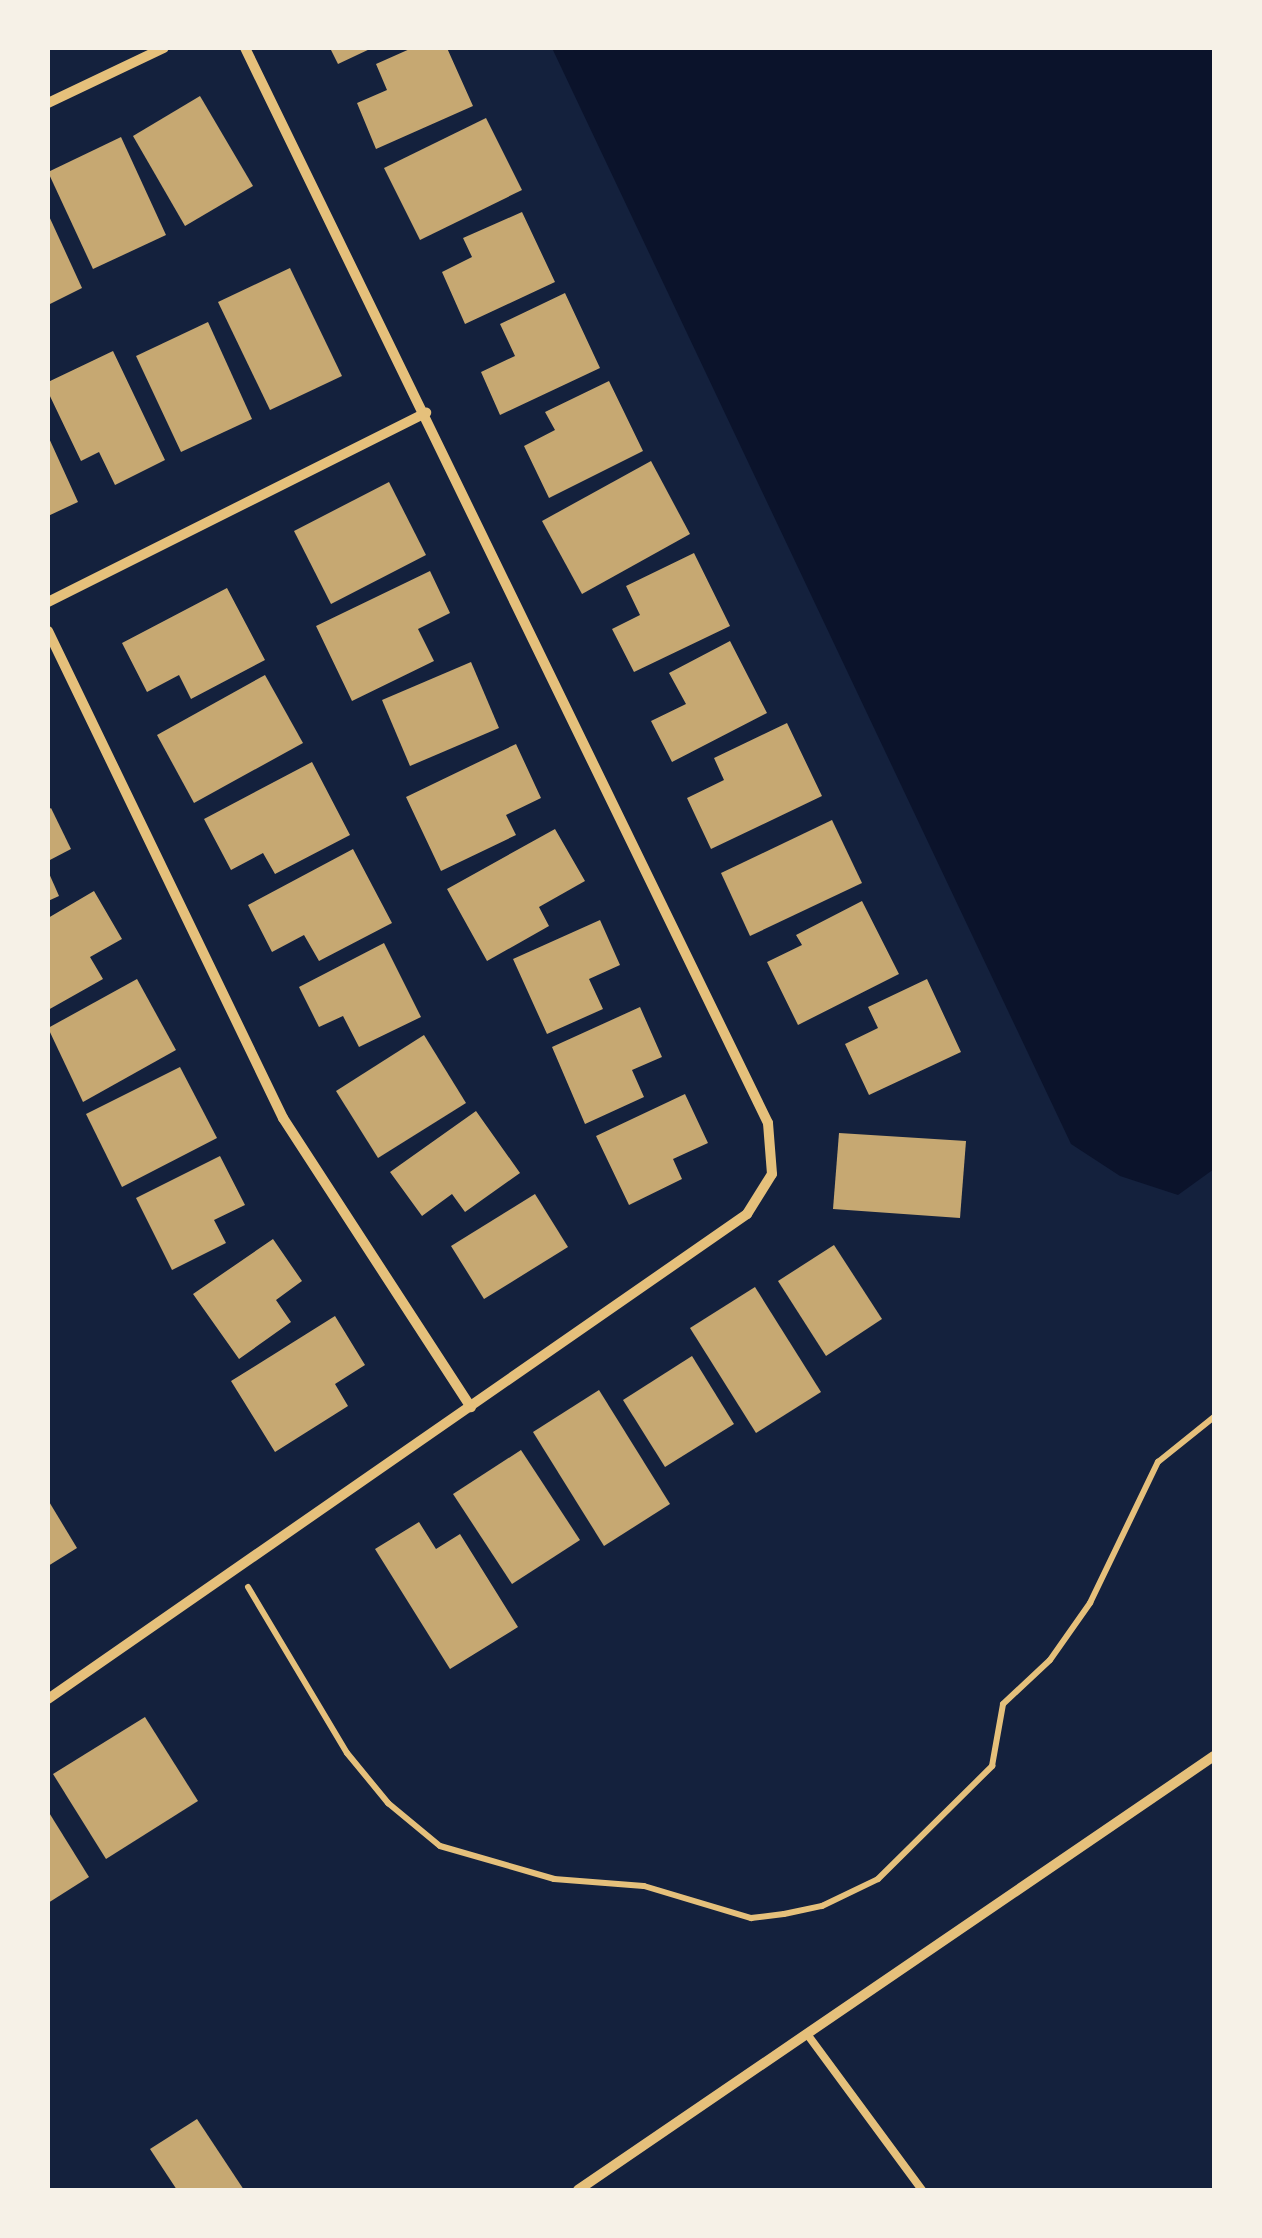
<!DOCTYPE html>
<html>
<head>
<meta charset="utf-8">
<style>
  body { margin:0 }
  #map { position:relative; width:1262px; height:2238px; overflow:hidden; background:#14213d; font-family:"Alegreya Sans",sans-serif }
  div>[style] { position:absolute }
  .water>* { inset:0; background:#0b132b }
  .building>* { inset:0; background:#c6a872 }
  .path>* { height:6px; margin:-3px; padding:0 3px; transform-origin:3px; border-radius:3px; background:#e5c07b }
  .service>* { height:8px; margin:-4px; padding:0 4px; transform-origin:4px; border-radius:4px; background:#e5c07b }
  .minor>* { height:10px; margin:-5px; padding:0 5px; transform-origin:5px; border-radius:5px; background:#e5c07b }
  span { translate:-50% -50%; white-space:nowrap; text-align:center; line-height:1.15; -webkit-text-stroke:10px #f6f1e7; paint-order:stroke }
  .frame { position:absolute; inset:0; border:50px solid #f6f1e7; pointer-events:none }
</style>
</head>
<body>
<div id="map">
  <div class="water">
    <div style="clip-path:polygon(552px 48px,1214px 48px,1214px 1169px,1178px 1195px,1120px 1176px,1071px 1144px)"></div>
  </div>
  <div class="building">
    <div style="clip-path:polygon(330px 48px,372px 48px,338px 64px)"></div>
    <div style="clip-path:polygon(412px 48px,447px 48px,473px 106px,376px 149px,357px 103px,387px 90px,376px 64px)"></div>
    <div style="clip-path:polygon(200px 96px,253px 186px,185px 226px,133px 136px)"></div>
    <div style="clip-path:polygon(486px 118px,522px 190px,420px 240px,384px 168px)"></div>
    <div style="clip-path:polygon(121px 137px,166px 235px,93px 269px,48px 172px)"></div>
    <div style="clip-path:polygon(522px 212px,555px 282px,465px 324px,442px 272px,472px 257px,463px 238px)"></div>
    <div style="clip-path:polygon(48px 214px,82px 288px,48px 305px)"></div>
    <div style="clip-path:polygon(290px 268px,342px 376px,270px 410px,218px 302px)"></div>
    <div style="clip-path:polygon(565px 293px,600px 368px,500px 415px,481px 372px,515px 356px,500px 324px)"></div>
    <div style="clip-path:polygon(208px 322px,252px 419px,181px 452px,136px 356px)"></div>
    <div style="clip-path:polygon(113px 351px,165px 460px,115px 485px,99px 452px,81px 461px,48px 392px,48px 382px)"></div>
    <div style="clip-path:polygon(609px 381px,643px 451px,549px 498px,524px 446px,555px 430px,545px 412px)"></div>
    <div style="clip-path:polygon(48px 436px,78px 502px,48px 516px)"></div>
    <div style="clip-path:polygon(651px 461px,690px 534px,582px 594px,542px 521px)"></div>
    <div style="clip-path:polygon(389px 482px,426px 555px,331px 604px,294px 531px)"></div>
    <div style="clip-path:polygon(694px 553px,730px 626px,634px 672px,612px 629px,640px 615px,626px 586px)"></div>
    <div style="clip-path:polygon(430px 571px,450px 613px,418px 629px,434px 661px,352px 701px,316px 626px)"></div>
    <div style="clip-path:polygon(227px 588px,265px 660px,191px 699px,179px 675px,147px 692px,122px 643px)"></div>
    <div style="clip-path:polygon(730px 641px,767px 713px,672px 762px,651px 721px,686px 704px,669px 673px)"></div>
    <div style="clip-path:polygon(471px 662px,499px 728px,410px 766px,382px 700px)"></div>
    <div style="clip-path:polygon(265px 675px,303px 743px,194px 803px,157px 735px)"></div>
    <div style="clip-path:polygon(787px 723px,822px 796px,711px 849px,687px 798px,724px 780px,714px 758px)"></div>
    <div style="clip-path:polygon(516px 744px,541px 798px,506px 815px,516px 835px,441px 871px,406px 797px)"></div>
    <div style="clip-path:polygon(312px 762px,350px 835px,275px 874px,263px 853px,231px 870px,204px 819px)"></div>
    <div style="clip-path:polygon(51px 808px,71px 849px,48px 861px,48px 810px)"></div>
    <div style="clip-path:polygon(832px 820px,862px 883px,750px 936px,721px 873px)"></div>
    <div style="clip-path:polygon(555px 829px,585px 881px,539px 907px,549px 926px,487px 961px,447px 889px)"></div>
    <div style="clip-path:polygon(353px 849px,392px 923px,319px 961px,304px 935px,272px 952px,248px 905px)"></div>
    <div style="clip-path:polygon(48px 871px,59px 896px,48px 901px)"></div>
    <div style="clip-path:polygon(94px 891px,122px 939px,90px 957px,103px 979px,48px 1010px,48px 918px)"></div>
    <div style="clip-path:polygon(862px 901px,899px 974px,798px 1025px,767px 962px,802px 945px,796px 935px)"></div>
    <div style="clip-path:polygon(600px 920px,620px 965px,589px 979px,603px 1009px,547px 1034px,513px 959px)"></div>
    <div style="clip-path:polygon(384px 943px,421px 1017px,359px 1047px,343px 1016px,319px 1027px,299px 987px)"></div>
    <div style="clip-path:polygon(137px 979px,176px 1050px,83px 1102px,48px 1028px)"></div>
    <div style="clip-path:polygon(927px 979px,961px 1052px,869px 1095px,845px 1044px,878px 1028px,868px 1007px)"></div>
    <div style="clip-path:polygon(640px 1007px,662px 1057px,632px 1070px,644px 1097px,585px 1124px,552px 1047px)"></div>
    <div style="clip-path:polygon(424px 1035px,466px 1103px,378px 1158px,336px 1091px)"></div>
    <div style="clip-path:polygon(180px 1067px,217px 1138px,122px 1187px,86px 1114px)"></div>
    <div style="clip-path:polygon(685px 1094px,708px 1143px,673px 1159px,682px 1179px,629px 1205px,596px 1136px)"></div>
    <div style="clip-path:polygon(476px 1111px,520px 1173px,465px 1212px,452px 1194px,422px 1216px,390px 1172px)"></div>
    <div style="clip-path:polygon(839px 1133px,966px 1141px,960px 1218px,833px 1209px)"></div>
    <div style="clip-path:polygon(220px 1156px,245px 1205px,214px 1220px,226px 1243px,172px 1270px,136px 1198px)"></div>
    <div style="clip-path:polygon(535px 1194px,568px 1247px,484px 1299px,451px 1246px)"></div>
    <div style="clip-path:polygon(273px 1239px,302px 1281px,276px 1300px,291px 1322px,239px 1359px,193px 1294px)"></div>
    <div style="clip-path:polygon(834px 1245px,882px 1319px,826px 1356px,778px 1281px)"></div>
    <div style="clip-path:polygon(755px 1287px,821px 1392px,756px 1433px,690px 1328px)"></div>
    <div style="clip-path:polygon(335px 1316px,365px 1365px,335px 1384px,348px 1406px,275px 1452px,231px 1381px)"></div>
    <div style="clip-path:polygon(692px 1356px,734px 1424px,665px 1467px,623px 1400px)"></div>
    <div style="clip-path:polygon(599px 1390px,670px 1504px,604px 1546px,533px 1432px)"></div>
    <div style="clip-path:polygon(521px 1450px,580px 1540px,512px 1584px,453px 1494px)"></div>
    <div style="clip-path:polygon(48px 1500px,77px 1548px,48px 1566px)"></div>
    <div style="clip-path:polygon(419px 1522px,436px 1549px,460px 1534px,518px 1627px,450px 1669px,375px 1549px)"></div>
    <div style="clip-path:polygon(145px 1717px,198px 1801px,106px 1859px,53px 1774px)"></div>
    <div style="clip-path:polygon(48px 1811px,89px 1877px,48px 1903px)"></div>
    <div style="clip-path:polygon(197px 2119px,244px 2190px,177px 2190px,150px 2149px)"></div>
  </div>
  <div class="path">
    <div style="left:248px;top:1587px;width:193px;rotate:59.2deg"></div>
    <div style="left:347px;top:1753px;width:65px;rotate:50.6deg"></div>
    <div style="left:388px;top:1803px;width:67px;rotate:39.6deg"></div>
    <div style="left:440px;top:1846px;width:119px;rotate:16.1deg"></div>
    <div style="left:554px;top:1879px;width:90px;rotate:4.4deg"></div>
    <div style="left:644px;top:1886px;width:112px;rotate:16.7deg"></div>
    <div style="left:751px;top:1918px;width:33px;rotate:-7deg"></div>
    <div style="left:784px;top:1914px;width:39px;rotate:-12deg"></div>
    <div style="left:822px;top:1906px;width:62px;rotate:-25.7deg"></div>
    <div style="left:878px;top:1879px;width:161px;rotate:-44.7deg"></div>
    <div style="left:992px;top:1766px;width:63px;rotate:-79.9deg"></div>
    <div style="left:1003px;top:1704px;width:64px;rotate:-43.1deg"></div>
    <div style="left:1050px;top:1660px;width:70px;rotate:-54.9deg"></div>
    <div style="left:1090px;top:1603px;width:157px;rotate:-64.3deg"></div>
    <div style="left:1158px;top:1462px;width:72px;rotate:-38.8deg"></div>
  </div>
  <div class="service">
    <div style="left:807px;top:2034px;width:194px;rotate:53.6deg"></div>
  </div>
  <div class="minor">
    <div style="left:48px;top:103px;width:128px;rotate:-25.4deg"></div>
    <div style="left:48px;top:602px;width:423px;rotate:-26.6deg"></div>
    <div style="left:48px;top:631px;width:541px;rotate:64.24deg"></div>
    <div style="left:283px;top:1118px;width:345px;rotate:57deg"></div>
    <div style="left:48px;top:1699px;width:851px;rotate:-34.75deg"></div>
    <div style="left:747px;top:1214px;width:47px;rotate:-58deg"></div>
    <div style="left:772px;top:1174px;width:51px;rotate:-94.5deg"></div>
    <div style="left:768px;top:1123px;width:1195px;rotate:-115.94deg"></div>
    <div style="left:578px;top:2190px;width:770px;rotate:-34.31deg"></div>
  </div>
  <div class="frame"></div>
</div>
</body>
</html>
